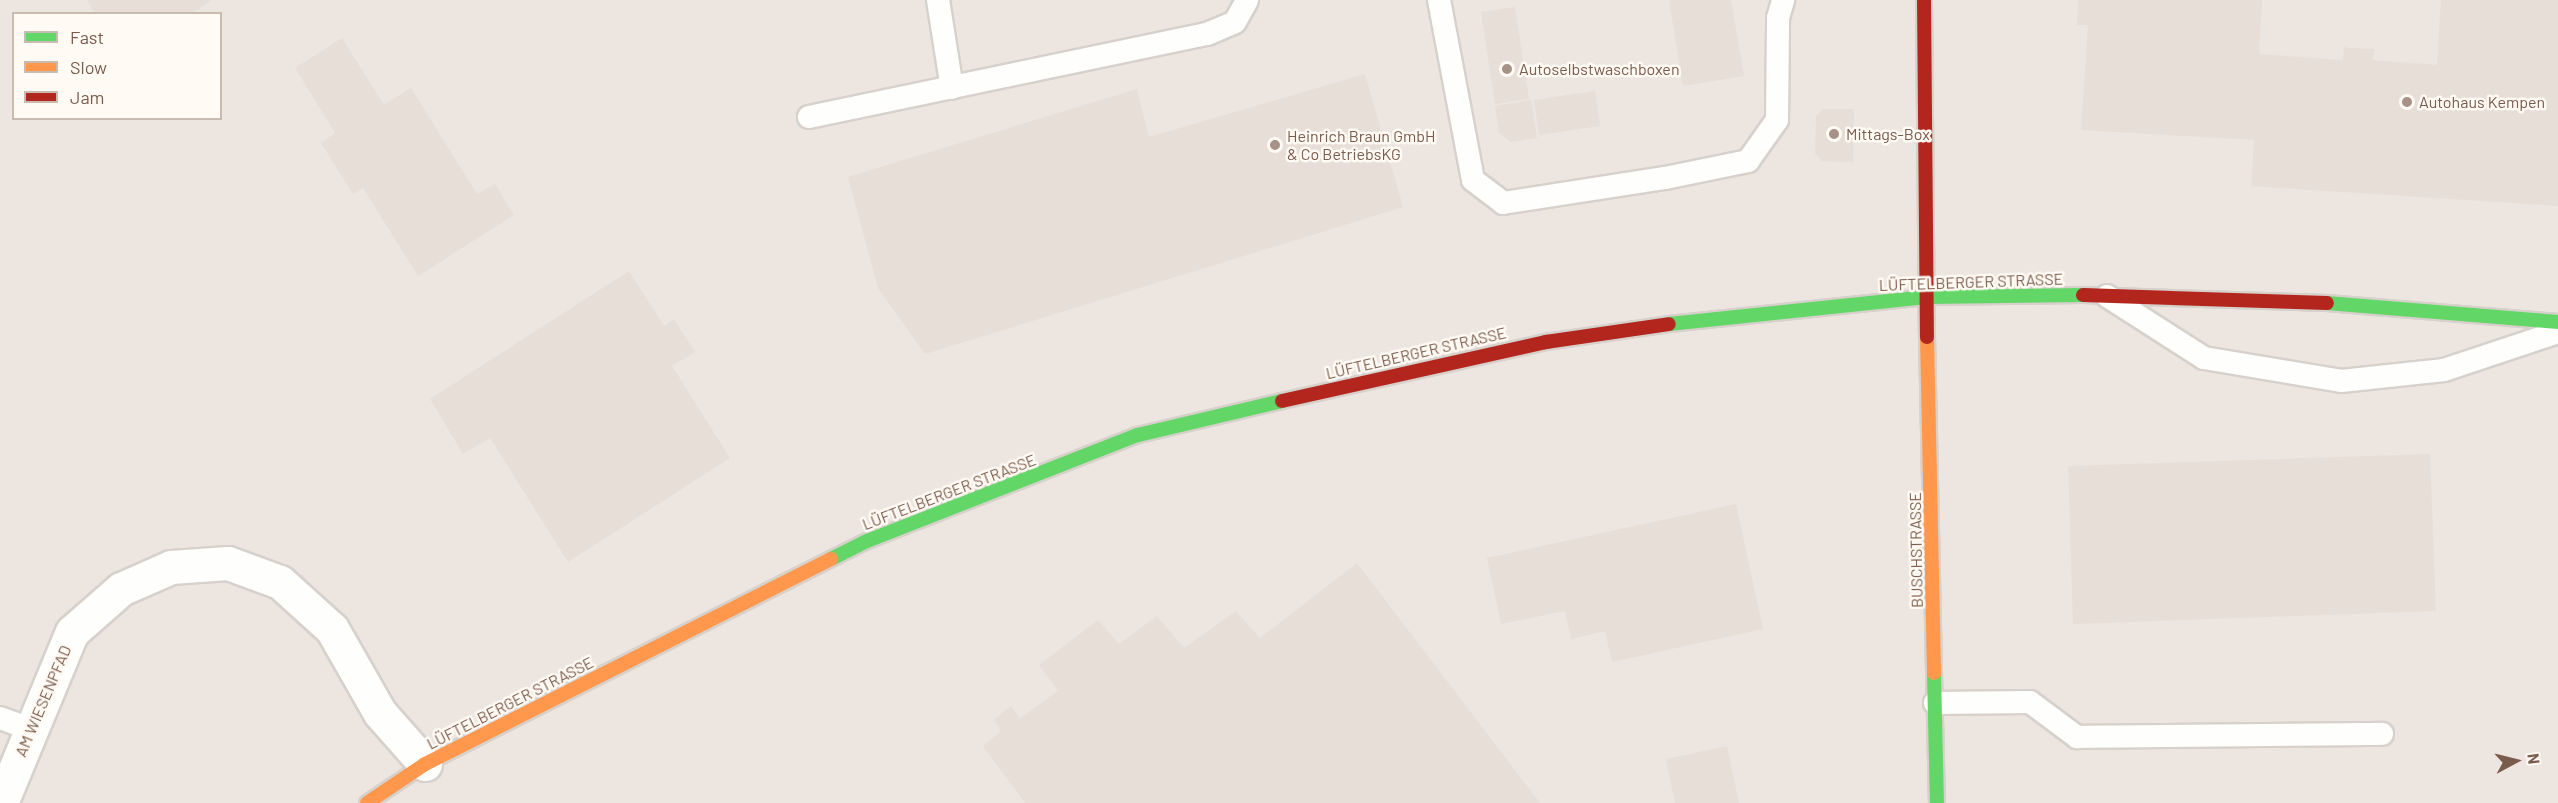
<!DOCTYPE html>
<html>
<head>
<meta charset="utf-8">
<style>
  body { margin:0 }
  #map { position:relative; width:2558px; height:803px; overflow:hidden; background:#f9f5f0; font-family:Barlow,sans-serif }
  div>[style] { position:absolute }
  .industrial>* { inset:0; background:#ede5e0 }
  .building>* { inset:0; background:#e6ded7 }
  .roads { filter:drop-shadow(2px 0 #d7d1cb) drop-shadow(-2px 0 #d7d1cb) drop-shadow(0 2px #d7d1cb) drop-shadow(0 -2px #d7d1cb) }
  .lane>* { height:22px; margin:-11px; padding:0 11px; transform-origin:11px; border-radius:11px; background:#fefefd }
  .street>* { height:33px; margin:-16.5px; padding:0 16.5px; transform-origin:16.5px; border-radius:16.5px; background:#fefefd }
  .fast>* { height:14px; margin:-7px; padding:0 7px; transform-origin:7px; border-radius:7px; background:#63d668 }
  .slow>* { height:14px; margin:-7px; padding:0 7px; transform-origin:7px; border-radius:7px; background:#ff974d }
  .jam>* { height:14px; margin:-7px; padding:0 7px; transform-origin:7px; border-radius:7px; background:#b3261e }
  .dots>* { width:16px; height:16px; translate:-50% -50%; box-sizing:border-box; border:3px solid #fffaf3; border-radius:50% }
  span { translate:-50% -50%; white-space:nowrap; text-align:center; line-height:1.15; -webkit-text-stroke:5px #fffaf3; paint-order:stroke }
  .poi-label { font-size:16px; color:#7a5c4d }
  .left { translate:0 -50%; text-align:left }
  .street-label { font-size:16px; color:#7a5c4d }
  .legend { position:absolute; left:12px; top:12px; width:210px; height:108px; box-sizing:border-box; background:#fffaf3; border:2px solid #cabbb1; margin:0; padding:8px 10px; list-style:none; font-size:18px; color:#7a5c4d }
  .legend li { display:flex; align-items:center; gap:12px; height:30px }
  .legend b { width:30px; border:2px solid #cabbb1 }
  .north { position:absolute; left:2486px; top:731px; width:60px; height:60px; -webkit-text-stroke:4px #fffaf3; paint-order:stroke; rotate:83deg; font-size:16px; font-weight:700; line-height:24px; text-align:center; color:#7a5c4d }
  .north::after { content:''; display:block; margin:auto; width:21px; height:27px; background:#7a5c4d; clip-path:polygon(50% 0,100% 100%,50% 72%,0 100%) }
</style>
</head>
<body>
<div id="map">
  <div class="industrial">
    <div style="clip-path:polygon(evenodd,0 0,2558px 0,2558px 803px,0 803px,0 0,14px 14px,220px 14px,220px 118px,14px 118px,14px 14px)"></div>
  </div>
  <div class="building">
    <div style="clip-path:polygon(87px 0,212px 0,191px 14px,95px 14px)"></div>
    <div style="clip-path:polygon(1669px 0,1731px 0,1744px 76px,1683px 86px)"></div>
    <div style="clip-path:polygon(2078px 0,2262px 0,2259px 54px,2343px 60px,2344px 47px,2349px 48px,2374px 49px,2373px 60px,2437px 65px,2441px 0,2558px 0,2558px 206px,2251px 186px,2254px 140px,2081px 130px,2088px 25px,2077px 25px)"></div>
    <div style="clip-path:polygon(1515px 7px,1529px 99px,1495px 104px,1481px 12px)"></div>
    <div style="clip-path:polygon(342px 38px,384px 105px,411px 88px,477px 194px,495px 184px,514px 215px,418px 276px,363px 188px,353px 194px,321px 143px,335px 133px,295px 68px)"></div>
    <div style="clip-path:polygon(1365px 74px,1403px 207px,925px 354px,878px 288px,848px 177px,1137px 89px,1149px 137px)"></div>
    <div style="clip-path:polygon(1595px 91px,1600px 126px,1539px 135px,1534px 100px)"></div>
    <div style="clip-path:polygon(1531px 100px,1537px 138px,1511px 142px,1499px 133px,1495px 106px)"></div>
    <div style="clip-path:polygon(1823px 109px,1854px 109px,1853px 162px,1821px 161px,1815px 153px,1816px 116px)"></div>
    <div style="clip-path:polygon(629px 271px,664px 326px,674px 319px,695px 352px,672px 366px,730px 458px,568px 562px,490px 438px,463px 454px,430px 399px)"></div>
    <div style="clip-path:polygon(2430px 454px,2436px 611px,2073px 624px,2068px 466px)"></div>
    <div style="clip-path:polygon(1736px 504px,1763px 629px,1612px 662px,1605px 631px,1571px 639px,1565px 611px,1501px 624px,1487px 558px)"></div>
    <div style="clip-path:polygon(1357px 563px,1540px 803px,1025px 803px,983px 746px,1001px 731px,994px 720px,1011px 706px,1020px 718px,1058px 691px,1039px 665px,1098px 620px,1119px 644px,1157px 616px,1184px 648px,1236px 611px,1260px 638px)"></div>
    <div style="clip-path:polygon(1727px 746px,1739px 803px,1675px 803px,1666px 759px)"></div>
  </div>
  <div class="roads">
    <div class="lane">
      <div style="left:938px;top:0;width:89px;rotate:81deg"></div>
      <div style="left:1439px;top:0;width:183px;rotate:79.3deg"></div>
      <div style="left:1473px;top:180px;width:38px;rotate:37deg"></div>
      <div style="left:1503px;top:203px;width:164px;rotate:-8.8deg"></div>
      <div style="left:1665px;top:178px;width:85px;rotate:-11.6deg"></div>
      <div style="left:1748px;top:161px;width:50px;rotate:-54.7deg"></div>
      <div style="left:1777px;top:120px;width:102px;rotate:-89.4deg"></div>
      <div style="left:1778px;top:18px;width:19px;rotate:-74deg"></div>
      <div style="left:809px;top:117px;width:407px;rotate:-11.8deg"></div>
      <div style="left:1207px;top:34px;width:30px;rotate:-23deg"></div>
      <div style="left:1235px;top:22px;width:25px;rotate:-61deg"></div>
      <div style="left:2107px;top:296px;width:115px;rotate:32.6deg"></div>
      <div style="left:2204px;top:358px;width:139px;rotate:9.5deg"></div>
      <div style="left:2341px;top:381px;width:104px;rotate:-6.1deg"></div>
      <div style="left:2444px;top:370px;width:120px;rotate:-18.4deg"></div>
      <div style="left:1935px;top:703px;width:95px;rotate:-0.6deg"></div>
      <div style="left:2030px;top:702px;width:59px;rotate:36.7deg"></div>
      <div style="left:2077px;top:737px;width:305px;rotate:-0.6deg"></div>
      <div style="left:0;top:718px;width:32px;rotate:20deg"></div>
    </div>
    <div class="street">
      <div style="left:1px;top:803px;width:185px;rotate:-67.5deg"></div>
      <div style="left:72px;top:632px;width:65px;rotate:-41.3deg"></div>
      <div style="left:121px;top:589px;width:55px;rotate:-23.7deg"></div>
      <div style="left:171px;top:567px;width:57px;rotate:-4deg"></div>
      <div style="left:228px;top:563px;width:55px;rotate:20.1deg"></div>
      <div style="left:280px;top:582px;width:70px;rotate:42.1deg"></div>
      <div style="left:332px;top:629px;width:97px;rotate:60.3deg"></div>
      <div style="left:380px;top:713px;width:68px;rotate:48.6deg"></div>
    </div>
    <div class="fast">
      <div style="left:2327px;top:303px;width:232px;rotate:4.7deg"></div>
      <div style="left:1669px;top:324px;width:259px;rotate:-6deg"></div>
      <div style="left:1927px;top:297px;width:156px;rotate:-0.7deg"></div>
      <div style="left:831px;top:559px;width:40px;rotate:-26.6deg"></div>
      <div style="left:867px;top:541px;width:291px;rotate:-21.4deg"></div>
      <div style="left:1138px;top:435px;width:148px;rotate:-13.3deg"></div>
      <div style="left:1934px;top:673px;width:130px;rotate:88.7deg"></div>
    </div>
    <div class="slow">
      <div style="left:1927px;top:337px;width:336px;rotate:88.8deg"></div>
      <div style="left:367px;top:803px;width:70px;rotate:-33.9deg"></div>
      <div style="left:425px;top:764px;width:455px;rotate:-26.8deg"></div>
    </div>
    <div class="jam">
      <div style="left:1924px;top:0;width:337px;rotate:89.5deg"></div>
      <div style="left:2083px;top:295px;width:244px;rotate:1.9deg"></div>
      <div style="left:1282px;top:401px;width:271px;rotate:-12.6deg"></div>
      <div style="left:1546px;top:342px;width:124px;rotate:-8.3deg"></div>
    </div>
  </div>
  <div class="dots">
    <div style="left:1507px;top:69px;background:#a69286"></div>
    <div style="left:2407px;top:102px;background:#a69286"></div>
    <div style="left:1834px;top:134px;background:#a69286"></div>
    <div style="left:1275px;top:145px;background:#a69286"></div>
  </div>
  <div class="poi-label">
    <span class="left" style="left:1519px;top:69px">Autoselbstwaschboxen</span>
    <span class="left" style="left:2419px;top:102px">Autohaus Kempen</span>
    <span class="left" style="left:1846px;top:134px">Mittags-Box</span>
    <span class="left" style="left:1287px;top:145px">Heinrich Braun GmbH<br>&amp; Co BetriebsKG</span>
  </div>
  <div class="street-label">
    <span style="left:1971px;top:282px;rotate:-2deg">LÜFTELBERGER STRASSE</span>
    <span style="left:1416px;top:353px;rotate:-13deg">LÜFTELBERGER STRASSE</span>
    <span style="left:949px;top:492px;rotate:-21deg">LÜFTELBERGER STRASSE</span>
    <span style="left:1916px;top:550px;rotate:-91deg">BUSCHSTRASSE</span>
    <span style="left:43px;top:701px;rotate:-67deg">AM WIESENPFAD</span>
    <span style="left:510px;top:703px;rotate:-27deg">LÜFTELBERGER STRASSE</span>
  </div>
  <ul class="legend">
  <li><b style="height:8px;background:#63d668"></b>Fast</li>
  <li><b style="height:8px;background:#ff974d"></b>Slow</li>
  <li><b style="height:8px;background:#b3261e"></b>Jam</li>
  </ul>
  <div class="north">N</div>
</div>
</body>
</html>
